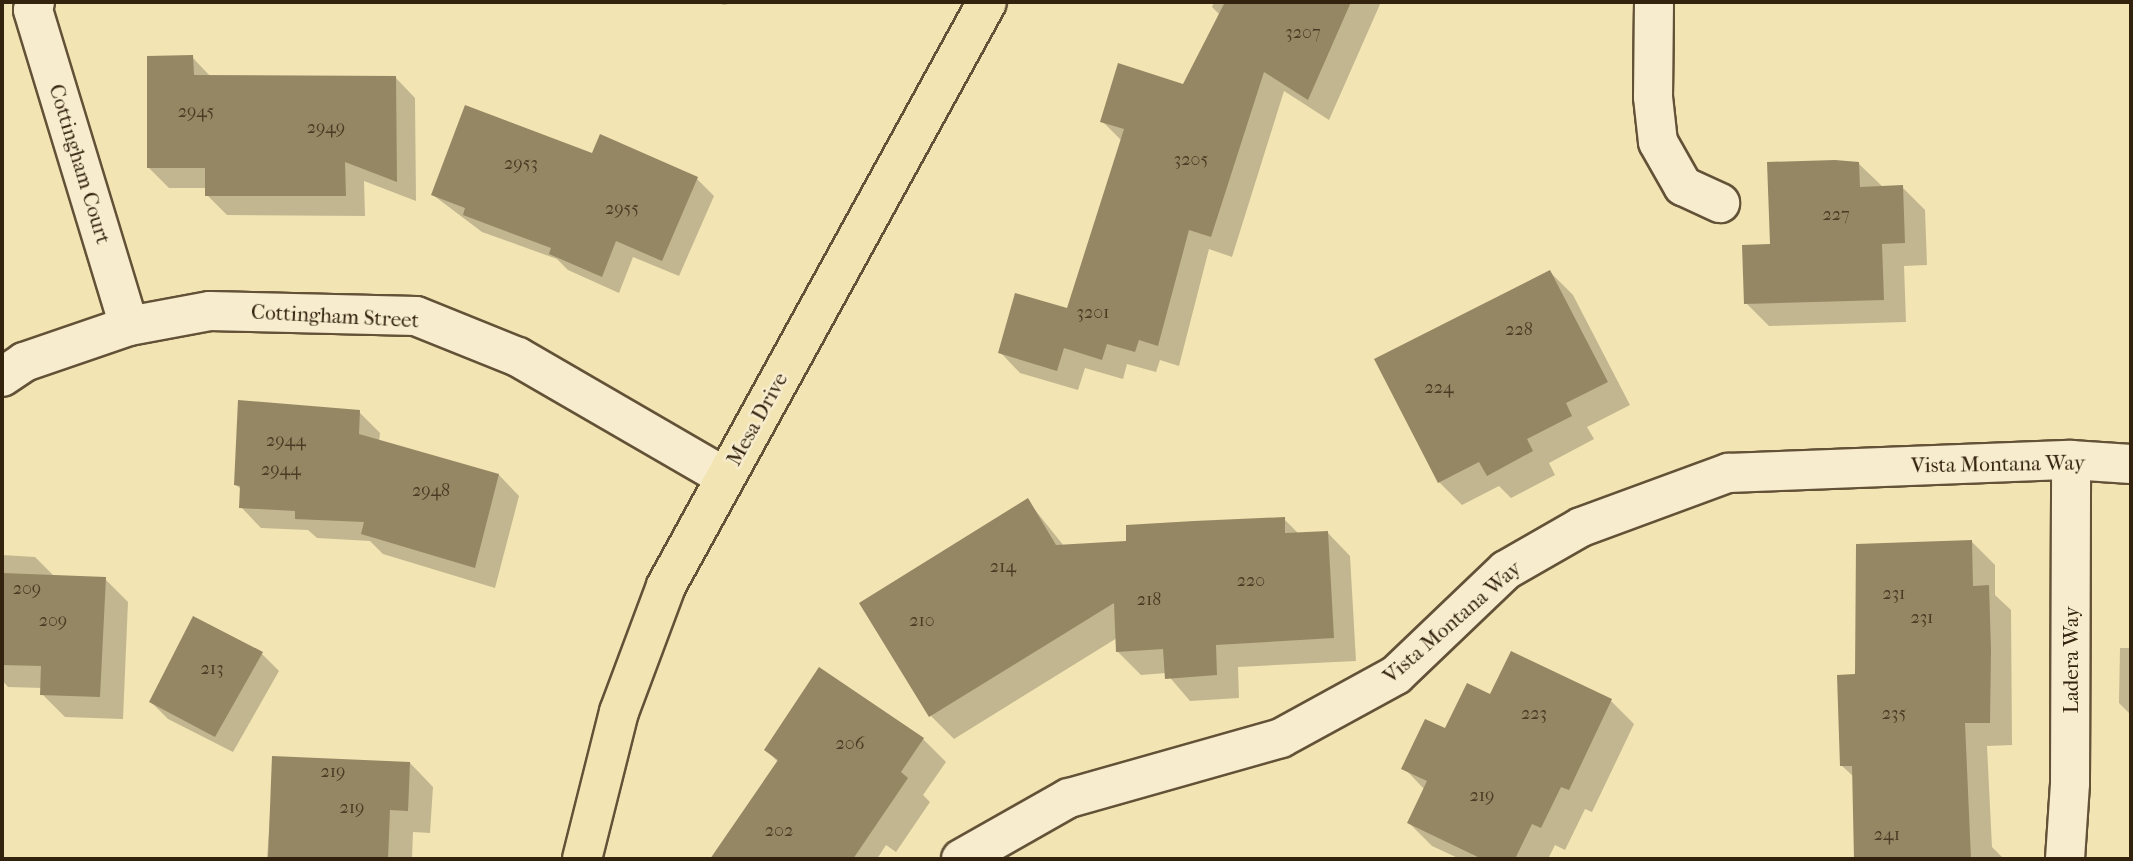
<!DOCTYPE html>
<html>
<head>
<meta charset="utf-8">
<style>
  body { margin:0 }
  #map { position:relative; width:2133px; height:861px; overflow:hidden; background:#f2e4b3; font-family:"IM FELL French Canon",serif }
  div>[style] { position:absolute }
  .shadow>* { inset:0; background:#0003 }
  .building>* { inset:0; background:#968764 }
  .roads { filter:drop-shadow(2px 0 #635237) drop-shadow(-2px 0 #635237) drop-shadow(0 2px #635237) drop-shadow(0 -2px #635237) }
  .minor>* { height:38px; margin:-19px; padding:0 19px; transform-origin:19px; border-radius:19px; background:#f7edce }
  .major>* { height:38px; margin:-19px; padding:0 19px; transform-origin:19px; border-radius:19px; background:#f2e4b3 }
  span { translate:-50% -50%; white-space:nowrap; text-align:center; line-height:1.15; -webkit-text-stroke:5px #f7edce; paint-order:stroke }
  .number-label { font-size:18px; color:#4c3b24 }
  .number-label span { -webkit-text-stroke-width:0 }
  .street-label { font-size:21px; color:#33220e }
  .frame { position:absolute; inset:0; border:4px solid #33220e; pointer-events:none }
</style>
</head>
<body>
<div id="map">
  <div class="shadow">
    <div style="clip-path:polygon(720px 2px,739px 2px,723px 5px)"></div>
    <div style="clip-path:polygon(1214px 2px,1381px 2px,1329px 120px,1284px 91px,1232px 257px,1209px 249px,1179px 366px,1160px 360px,1156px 372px,1127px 364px,1123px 379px,1085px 368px,1078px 390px,1020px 373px,1000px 352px,1068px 310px,1122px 141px,1102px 121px,1184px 86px,1220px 15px,1212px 7px)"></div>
    <div style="clip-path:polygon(192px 57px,211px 77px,395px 77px,415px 98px,416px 201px,364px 181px,365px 216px,227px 215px,207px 195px,207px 188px,169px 188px,149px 168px)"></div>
    <div style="clip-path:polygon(601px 137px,697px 179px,714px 196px,679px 276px,633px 257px,619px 293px,568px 270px,557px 259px,482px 232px,433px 195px,593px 156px)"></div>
    <div style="clip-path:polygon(1859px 164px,1883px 187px,1902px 187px,1925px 210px,1927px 265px,1904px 266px,1906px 322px,1769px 326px,1746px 303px,1771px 246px)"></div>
    <div style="clip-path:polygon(1550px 272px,1573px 295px,1630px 405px,1587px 427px,1594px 439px,1549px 463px,1555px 475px,1511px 498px,1499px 486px,1462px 505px,1439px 482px)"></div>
    <div style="clip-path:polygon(359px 412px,380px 433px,379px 442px,499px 475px,519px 496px,495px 588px,383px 554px,370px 541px,317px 538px,308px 530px,261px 528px,241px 507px,242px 490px,236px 485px)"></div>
    <div style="clip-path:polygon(1027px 500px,1064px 546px,1128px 543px,1284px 519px,1299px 534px,1327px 532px,1350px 556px,1356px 661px,1238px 667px,1239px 698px,1190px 701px,1166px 673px,1141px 675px,1118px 652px,1117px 638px,954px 739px,931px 716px)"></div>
    <div style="clip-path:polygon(1972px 542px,1995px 565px,1995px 595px,2011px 610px,2012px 745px,1987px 746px,1992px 847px,2004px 859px,1856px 859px,1854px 777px,1841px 765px,1857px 676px)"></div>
    <div style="clip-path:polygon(2px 555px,35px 557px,55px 577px,105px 579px,128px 602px,123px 719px,65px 717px,42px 694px,42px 688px,8px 687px,2px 680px)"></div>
    <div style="clip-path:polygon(194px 619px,262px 654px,279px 671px,233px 752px,168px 719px,151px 702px)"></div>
    <div style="clip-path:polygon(2120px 648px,2131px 648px,2131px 715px,2119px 703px)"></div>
    <div style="clip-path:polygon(1512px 653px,1611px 701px,1634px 724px,1592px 812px,1585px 809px,1565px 850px,1555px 845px,1548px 859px,1460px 859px,1432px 846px,1409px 823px,1425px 790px,1404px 768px,1491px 696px)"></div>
    <div style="clip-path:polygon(923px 739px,946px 762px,923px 795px,930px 802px,896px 852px,886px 845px,877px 859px,712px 859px,778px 762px,766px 750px)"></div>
    <div style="clip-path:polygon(2131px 753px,2131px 859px,2129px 859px)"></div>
    <div style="clip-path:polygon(274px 758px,410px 763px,433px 787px,430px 833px,413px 832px,412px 859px,267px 859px)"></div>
  </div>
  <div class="building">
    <div style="clip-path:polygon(1225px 2px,1351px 2px,1308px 100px,1264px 72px,1211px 237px,1189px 230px,1158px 346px,1139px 340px,1135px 352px,1107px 344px,1102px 360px,1064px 348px,1057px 371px,998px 353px,1015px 293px,1067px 308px,1124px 129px,1100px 122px,1118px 63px,1183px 84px)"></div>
    <div style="clip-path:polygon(193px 55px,194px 75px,396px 76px,397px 182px,345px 162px,346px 196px,205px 196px,205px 168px,147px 168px,147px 56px)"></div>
    <div style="clip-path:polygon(465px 105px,592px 153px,600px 134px,698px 177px,662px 261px,616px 241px,602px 277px,549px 254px,551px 248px,463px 215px,465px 208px,431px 195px)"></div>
    <div style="clip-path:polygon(1835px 160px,1859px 162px,1860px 187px,1903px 185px,1905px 243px,1882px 244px,1884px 300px,1744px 304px,1742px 245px,1770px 244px,1767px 162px)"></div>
    <div style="clip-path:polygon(1550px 270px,1608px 382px,1566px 403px,1572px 416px,1527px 439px,1533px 451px,1487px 476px,1479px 462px,1438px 483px,1374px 359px)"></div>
    <div style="clip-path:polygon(238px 400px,360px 410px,359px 434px,499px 474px,475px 568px,361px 534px,364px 522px,295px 519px,295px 511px,239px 508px,240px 486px,234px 485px)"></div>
    <div style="clip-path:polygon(1028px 498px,1056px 545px,1126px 541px,1126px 525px,1194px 521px,1285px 517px,1285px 533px,1328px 531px,1334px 638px,1216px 645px,1217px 675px,1165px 679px,1163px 649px,1116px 652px,1114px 603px,929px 717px,859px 603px)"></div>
    <div style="clip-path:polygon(1972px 540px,1973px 586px,1989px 585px,1991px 650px,1990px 723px,1965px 723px,1971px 859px,1854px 859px,1852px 766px,1840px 766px,1837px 675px,1855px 674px,1856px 544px)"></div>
    <div style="clip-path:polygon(2px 573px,106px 577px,100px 697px,40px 695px,41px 666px,2px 665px)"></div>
    <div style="clip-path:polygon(193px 616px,263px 652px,215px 737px,149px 702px)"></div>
    <div style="clip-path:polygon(1511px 651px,1612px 699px,1569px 790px,1561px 787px,1541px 828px,1532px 824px,1515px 859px,1482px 859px,1407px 823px,1427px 781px,1401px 769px,1425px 719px,1445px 728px,1467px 683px,1490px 694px)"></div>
    <div style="clip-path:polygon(819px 667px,924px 738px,901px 772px,908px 778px,853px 859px,710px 859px,778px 760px,764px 750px)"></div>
    <div style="clip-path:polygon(272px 756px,410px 762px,408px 811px,390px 810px,388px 859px,268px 859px)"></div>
  </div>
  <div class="roads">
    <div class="minor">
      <div style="left:35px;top:2px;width:8px;rotate:104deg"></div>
      <div style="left:33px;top:10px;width:330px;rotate:73.1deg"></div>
      <div style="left:1654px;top:2px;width:95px;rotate:90.6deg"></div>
      <div style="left:1653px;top:97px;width:45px;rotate:83.7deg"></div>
      <div style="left:1658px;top:142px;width:51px;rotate:60.4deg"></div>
      <div style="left:1683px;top:186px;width:41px;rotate:24.7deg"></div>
      <div style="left:2px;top:377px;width:27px;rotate:-34deg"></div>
      <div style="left:24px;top:362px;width:111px;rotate:-18.9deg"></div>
      <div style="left:129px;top:326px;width:82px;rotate:-10.5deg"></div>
      <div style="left:210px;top:311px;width:206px;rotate:1.4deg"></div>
      <div style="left:416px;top:316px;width:110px;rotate:21.9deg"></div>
      <div style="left:518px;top:357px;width:239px;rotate:30.1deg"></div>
      <div style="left:961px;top:859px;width:124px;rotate:-29.5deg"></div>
      <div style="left:1069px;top:798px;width:220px;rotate:-15.8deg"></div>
      <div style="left:1281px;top:738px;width:131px;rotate:-28.7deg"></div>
      <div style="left:1396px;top:675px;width:152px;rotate:-43.7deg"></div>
      <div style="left:1506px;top:570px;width:86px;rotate:-29.8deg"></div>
      <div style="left:1581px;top:527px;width:157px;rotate:-20.2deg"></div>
      <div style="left:1728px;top:473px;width:343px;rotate:-2.2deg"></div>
      <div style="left:2071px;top:460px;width:60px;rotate:3.8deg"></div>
      <div style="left:2065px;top:859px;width:76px;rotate:-86.2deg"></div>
      <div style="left:2070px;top:783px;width:323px;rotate:-89.8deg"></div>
    </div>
    <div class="major">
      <div style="left:582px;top:859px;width:152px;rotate:-75.9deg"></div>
      <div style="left:619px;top:712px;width:134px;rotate:-69.5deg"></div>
      <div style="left:666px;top:586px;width:666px;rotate:-61.2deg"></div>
    </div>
  </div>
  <div class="number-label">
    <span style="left:1303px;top:33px">3207</span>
    <span style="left:196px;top:112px">2945</span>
    <span style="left:326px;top:128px">2949</span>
    <span style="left:1191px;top:160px">3205</span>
    <span style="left:521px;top:164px">2953</span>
    <span style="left:622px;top:209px">2955</span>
    <span style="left:1836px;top:215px">227</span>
    <span style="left:1093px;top:313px">3201</span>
    <span style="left:1519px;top:330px">228</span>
    <span style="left:1439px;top:388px">224</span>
    <span style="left:286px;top:441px">2944</span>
    <span style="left:281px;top:470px">2944</span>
    <span style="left:431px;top:491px">2948</span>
    <span style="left:1003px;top:567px">214</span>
    <span style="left:1251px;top:581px">220</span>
    <span style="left:27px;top:589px">209</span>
    <span style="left:1894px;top:594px">231</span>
    <span style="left:1149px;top:600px">218</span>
    <span style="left:1922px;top:618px">231</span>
    <span style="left:53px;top:621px">209</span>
    <span style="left:922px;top:621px">210</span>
    <span style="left:212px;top:669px">213</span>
    <span style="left:1534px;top:714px">223</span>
    <span style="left:1894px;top:714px">235</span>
    <span style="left:850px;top:744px">206</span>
    <span style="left:333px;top:772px">219</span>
    <span style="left:1482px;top:796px">219</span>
    <span style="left:352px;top:808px">219</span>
    <span style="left:779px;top:831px">202</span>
    <span style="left:1887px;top:835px">241</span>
  </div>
  <div class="street-label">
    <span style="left:80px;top:164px;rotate:73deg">Cottingham Court</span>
    <span style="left:335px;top:316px;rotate:3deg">Cottingham Street</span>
    <span style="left:757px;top:419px;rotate:-61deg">Mesa Drive</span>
    <span style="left:1998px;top:464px;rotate:-1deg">Vista Montana Way</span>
    <span style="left:1452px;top:622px;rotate:-41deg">Vista Montana Way</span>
    <span style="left:2071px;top:660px;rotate:-90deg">Ladera Way</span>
  </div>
  <div class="frame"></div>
</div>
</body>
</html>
